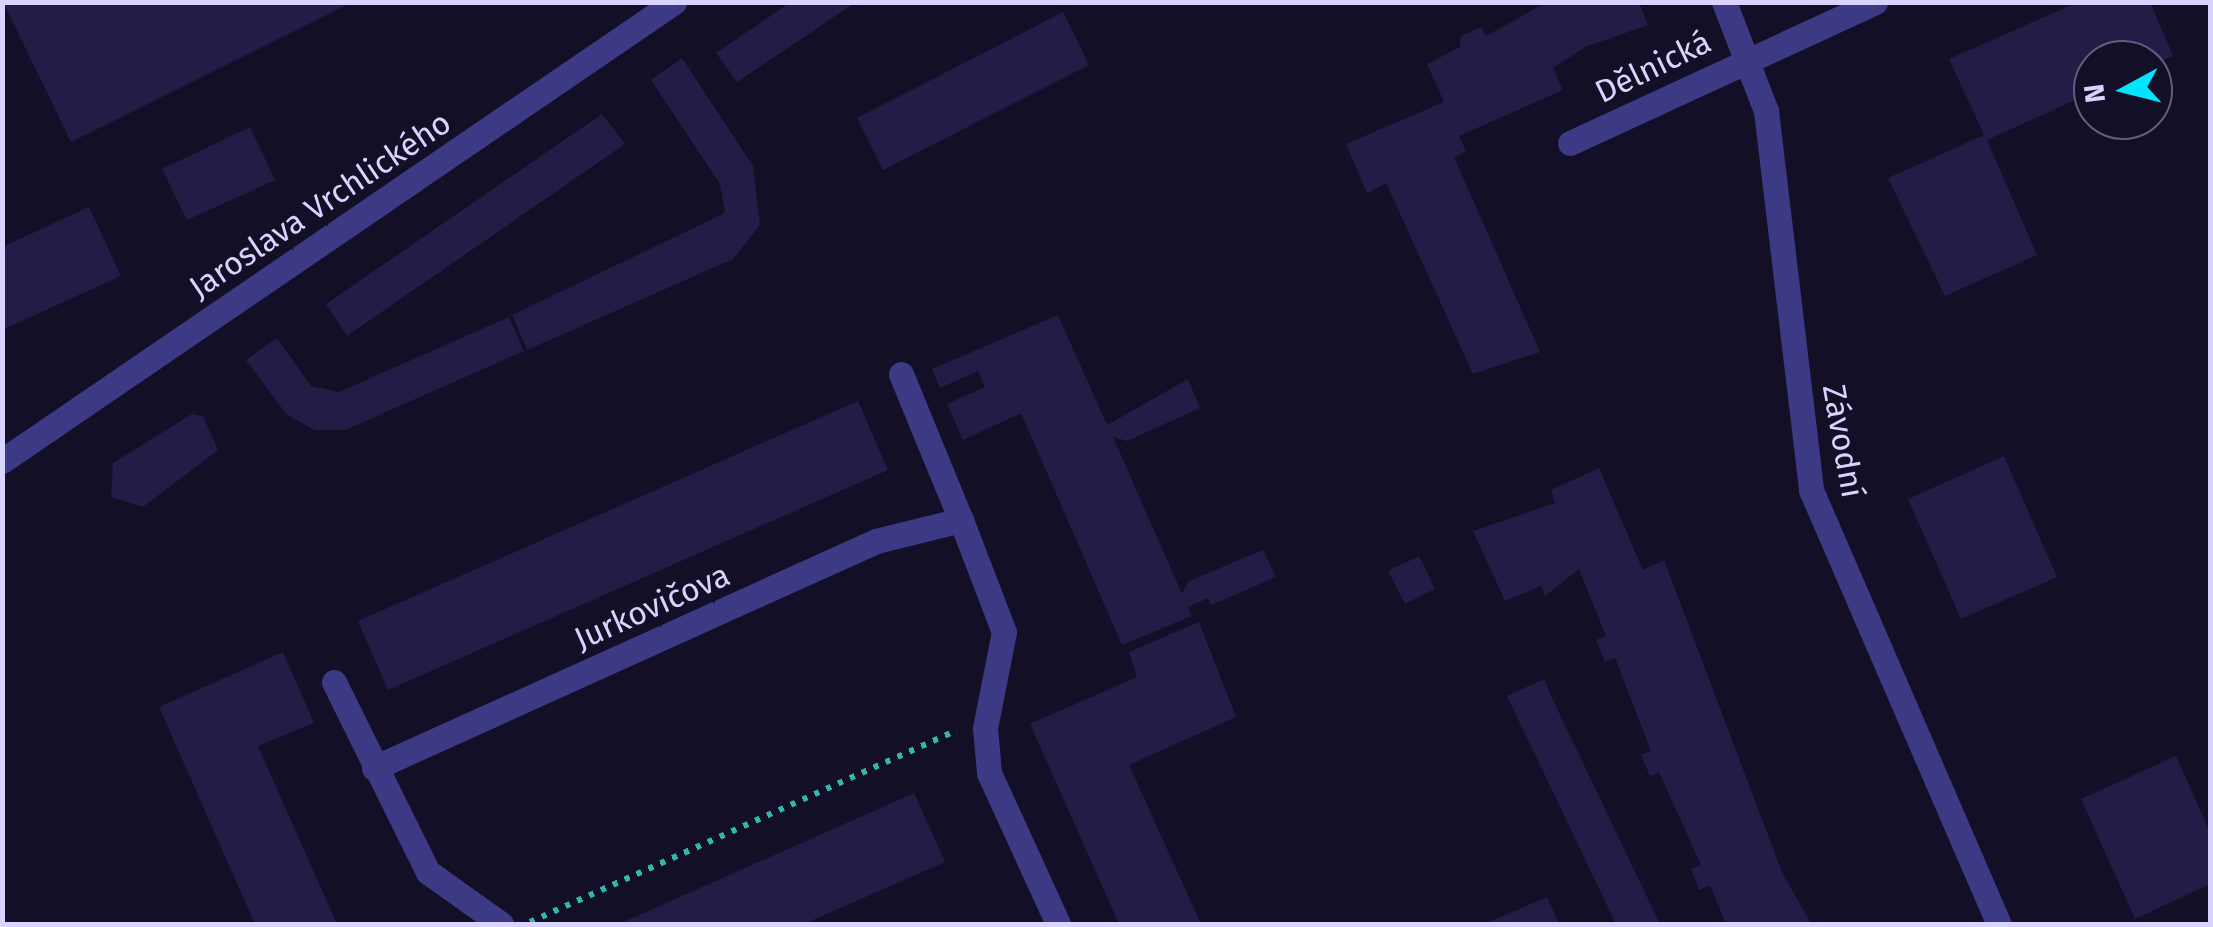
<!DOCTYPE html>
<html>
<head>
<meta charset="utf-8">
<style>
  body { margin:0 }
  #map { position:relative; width:2213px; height:927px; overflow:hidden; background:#130f26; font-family:"Fira Sans",sans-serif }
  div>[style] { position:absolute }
  .building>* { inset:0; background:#241b47 }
  .path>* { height:6px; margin-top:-3px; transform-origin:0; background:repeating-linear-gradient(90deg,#2fb8b0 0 5px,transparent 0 13px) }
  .minor>* { height:25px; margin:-12.5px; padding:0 12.5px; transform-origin:12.5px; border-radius:12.5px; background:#3d3a85 }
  span { translate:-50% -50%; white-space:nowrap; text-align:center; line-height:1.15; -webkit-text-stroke:9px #130f26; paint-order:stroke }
  .street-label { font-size:32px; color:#d9d4ff }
  .frame { position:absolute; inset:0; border:5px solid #d9d4ff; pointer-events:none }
  .north { position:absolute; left:2073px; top:40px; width:100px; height:100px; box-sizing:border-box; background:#130f26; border:2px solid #625e7d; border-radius:50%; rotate:263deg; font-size:28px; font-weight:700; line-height:40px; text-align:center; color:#d9d4ff }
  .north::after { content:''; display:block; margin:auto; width:35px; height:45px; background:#00e5ff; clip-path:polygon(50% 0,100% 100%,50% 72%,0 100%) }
</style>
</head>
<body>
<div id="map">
  <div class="building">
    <div style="clip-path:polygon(3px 2px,353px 2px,71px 142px)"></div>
    <div style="clip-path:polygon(791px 2px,856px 2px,737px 82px,716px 53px)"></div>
    <div style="clip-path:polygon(1547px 2px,1639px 2px,1648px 25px,1585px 47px,1553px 68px,1563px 90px,1459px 136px,1466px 151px,1454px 157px,1540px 352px,1473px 374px,1386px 183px,1367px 193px,1346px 144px,1444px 102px,1427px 64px,1460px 47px,1461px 36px,1481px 27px,1486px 36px)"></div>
    <div style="clip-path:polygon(2078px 2px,2150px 2px,2173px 56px,2153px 65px,2093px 60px,2093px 92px,1987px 140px,2037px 255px,1945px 296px,1888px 178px,1984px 135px,1949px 59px)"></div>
    <div style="clip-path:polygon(1063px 12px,1089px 65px,883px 170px,857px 118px)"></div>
    <div style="clip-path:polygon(682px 58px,753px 166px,760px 225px,733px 259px,527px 350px,512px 315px,725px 213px,720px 184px,651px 80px)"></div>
    <div style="clip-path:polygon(602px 114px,625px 144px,347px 336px,326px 304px)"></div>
    <div style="clip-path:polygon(250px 127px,275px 180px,187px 220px,162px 169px)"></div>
    <div style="clip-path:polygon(89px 207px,121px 276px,2px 330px,2px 247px)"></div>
    <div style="clip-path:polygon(1058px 315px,1107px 425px,1188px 379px,1200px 408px,1127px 441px,1113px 437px,1182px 594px,1189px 581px,1263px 550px,1276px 577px,1211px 605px,1208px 598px,1188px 607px,1192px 616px,1122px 645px,1021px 413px,963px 440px,947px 404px,985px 387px,978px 371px,940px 388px,932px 369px)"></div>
    <div style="clip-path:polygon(509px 317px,524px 351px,345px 430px,315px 430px,287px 415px,246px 360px,277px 338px,311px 386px,339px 392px)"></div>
    <div style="clip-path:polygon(858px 401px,888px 470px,388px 690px,358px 621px)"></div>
    <div style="clip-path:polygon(192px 414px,203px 416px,218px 450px,143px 507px,111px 497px,113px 463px)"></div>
    <div style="clip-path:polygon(2004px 456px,2057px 577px,1961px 619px,1908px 499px)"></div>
    <div style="clip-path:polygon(1599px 468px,1643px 570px,1664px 560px,1782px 872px,1811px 924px,1726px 924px,1710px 885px,1699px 890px,1691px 869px,1701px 865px,1659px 772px,1650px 776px,1641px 755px,1651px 751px,1615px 658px,1605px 662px,1596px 640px,1606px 636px,1579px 569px,1545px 596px,1541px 586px,1505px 601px,1473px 531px,1555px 503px,1551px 490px)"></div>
    <div style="clip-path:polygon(1419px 556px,1435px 589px,1405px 604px,1388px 571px)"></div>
    <div style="clip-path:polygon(1199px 622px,1236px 717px,1129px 765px,1201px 924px,1119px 924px,1030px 724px,1137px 677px,1129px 652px)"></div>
    <div style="clip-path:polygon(283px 652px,314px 723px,258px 746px,337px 924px,255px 924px,159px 707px)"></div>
    <div style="clip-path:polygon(1544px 679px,1552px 698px,1660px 924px,1616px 924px,1507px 696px)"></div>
    <div style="clip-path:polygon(2176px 756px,2210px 832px,2210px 884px,2135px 919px,2081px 799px)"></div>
    <div style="clip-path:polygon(914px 793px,945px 862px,804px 924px,619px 924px)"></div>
    <div style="clip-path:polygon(1547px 897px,1559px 924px,1484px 924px)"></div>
  </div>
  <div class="path">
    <div style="left:530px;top:922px;width:468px;rotate:-24.2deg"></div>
  </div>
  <div class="minor">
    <div style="left:1724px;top:2px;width:117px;rotate:68.9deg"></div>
    <div style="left:1766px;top:111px;width:382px;rotate:83.2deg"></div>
    <div style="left:1811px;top:490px;width:473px;rotate:66.6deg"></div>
    <div style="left:1570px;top:143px;width:336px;rotate:-24.8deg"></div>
    <div style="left:901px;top:374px;width:158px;rotate:67.7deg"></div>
    <div style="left:2px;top:461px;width:814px;rotate:-34.33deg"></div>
    <div style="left:334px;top:682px;width:212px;rotate:63.7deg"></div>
    <div style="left:428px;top:872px;width:90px;rotate:35.5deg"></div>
    <div style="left:374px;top:768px;width:551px;rotate:-24.33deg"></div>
    <div style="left:876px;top:541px;width:88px;rotate:-13.9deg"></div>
    <div style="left:961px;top:520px;width:120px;rotate:69deg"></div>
    <div style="left:1004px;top:632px;width:98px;rotate:101.2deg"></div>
    <div style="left:985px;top:728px;width:45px;rotate:84.9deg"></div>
    <div style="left:989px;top:773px;width:166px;rotate:65.4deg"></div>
  </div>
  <div class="street-label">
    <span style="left:1653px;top:67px;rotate:-26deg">Dělnická</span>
    <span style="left:320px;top:205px;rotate:-34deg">Jaroslava Vrchlického</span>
    <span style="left:1843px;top:441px;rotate:80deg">Závodní</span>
    <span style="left:652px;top:607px;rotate:-24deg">Jurkovičova</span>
  </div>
  <div class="frame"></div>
  <div class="north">N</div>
</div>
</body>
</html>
